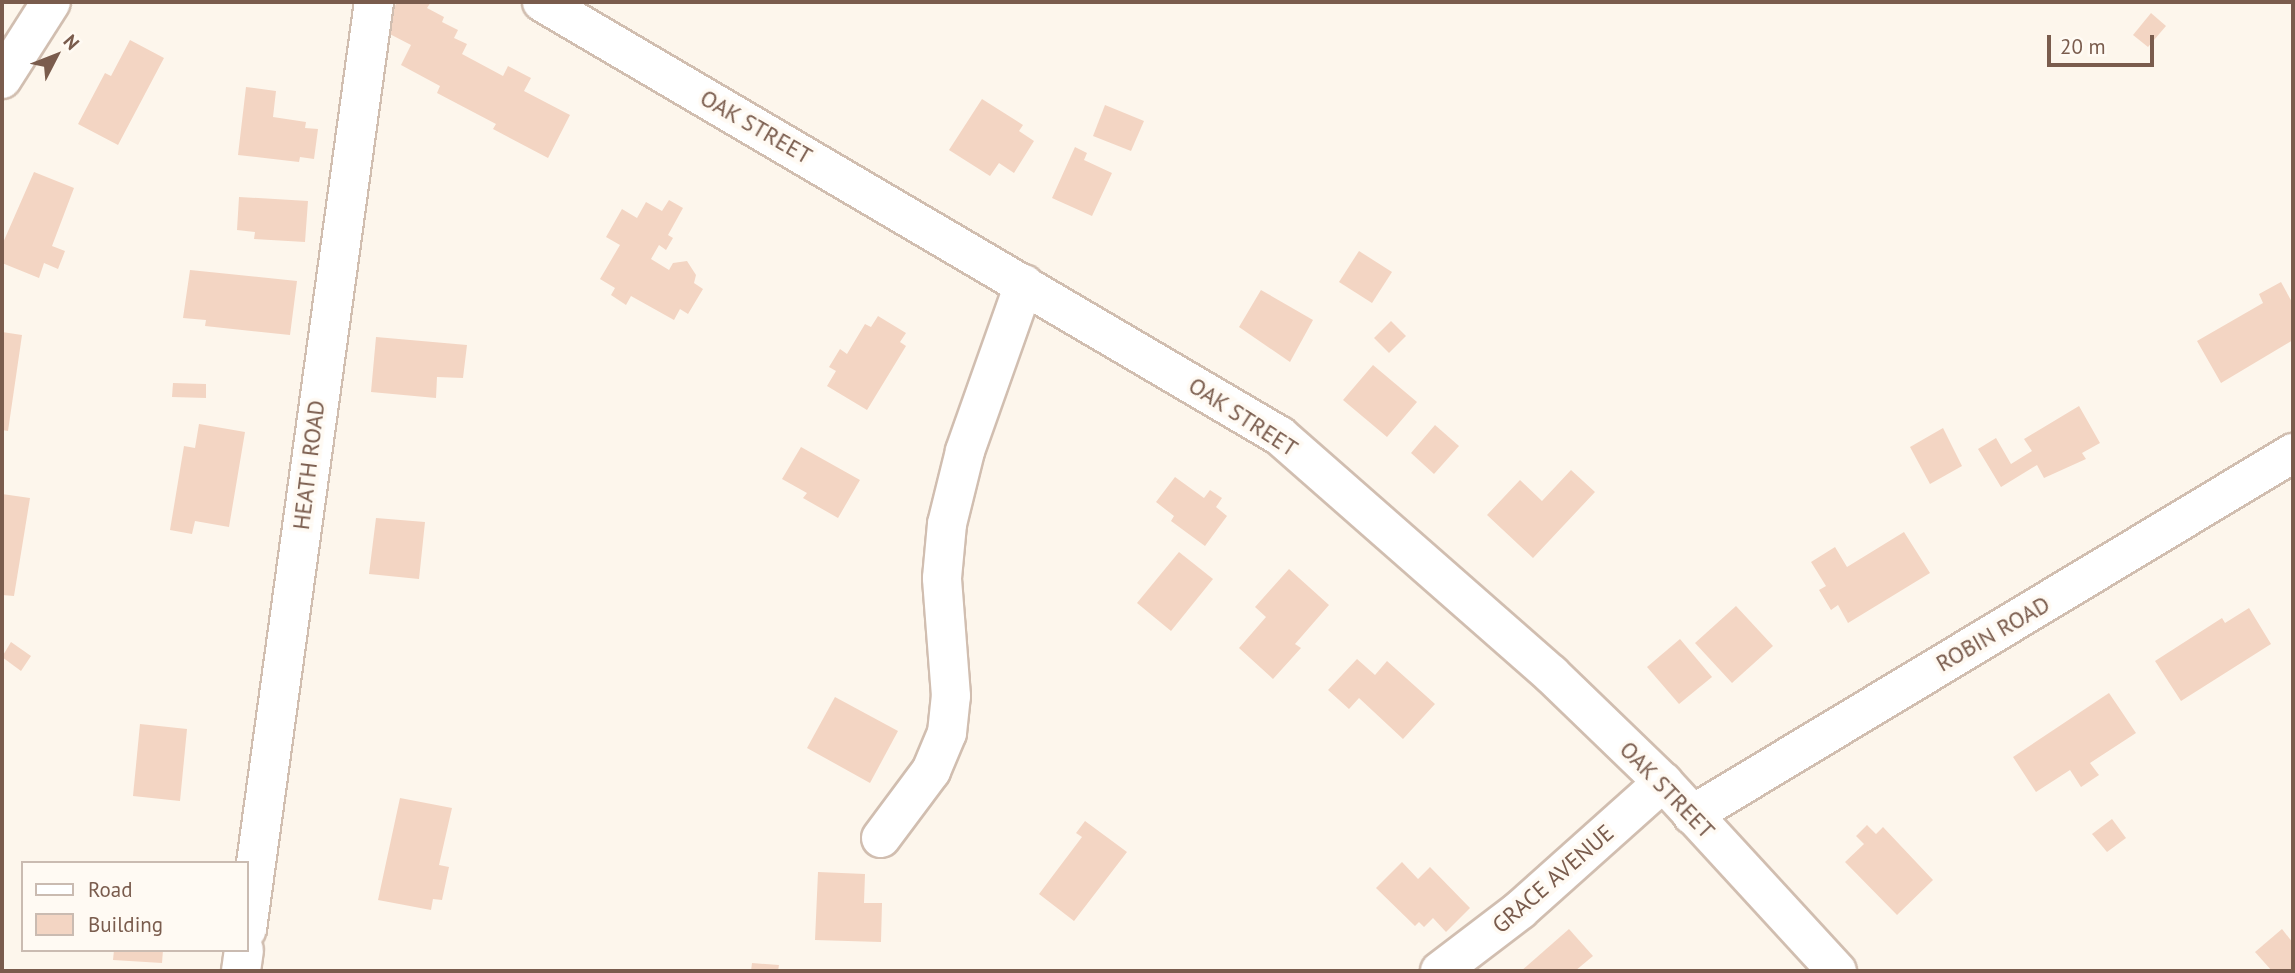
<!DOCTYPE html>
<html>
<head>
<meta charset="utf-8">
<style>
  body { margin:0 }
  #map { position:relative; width:2295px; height:973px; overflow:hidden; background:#fdf6ec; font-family:"PT Sans",sans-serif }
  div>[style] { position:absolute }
  .building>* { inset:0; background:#f3d5c3 }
  .roads { filter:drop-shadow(2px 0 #d1beb0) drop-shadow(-2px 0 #d1beb0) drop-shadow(0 2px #d1beb0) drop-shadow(0 -2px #d1beb0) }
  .minor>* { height:38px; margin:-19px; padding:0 19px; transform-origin:19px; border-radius:19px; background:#fff }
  span { translate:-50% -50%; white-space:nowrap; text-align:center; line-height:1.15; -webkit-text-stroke:7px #fffaf3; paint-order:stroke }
  .street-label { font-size:23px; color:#7a5c4d }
  .frame { position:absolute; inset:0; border:4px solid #7a5c4d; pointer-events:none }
  .legend { position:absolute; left:21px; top:861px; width:228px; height:91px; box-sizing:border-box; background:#fffaf3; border:2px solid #cabbb1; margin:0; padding:9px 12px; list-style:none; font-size:21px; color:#7a5c4d }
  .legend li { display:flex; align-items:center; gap:14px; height:35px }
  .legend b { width:35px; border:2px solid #cabbb1 }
  .north { position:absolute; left:21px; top:21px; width:70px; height:70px; -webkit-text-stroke:5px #fffaf3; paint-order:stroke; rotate:48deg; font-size:19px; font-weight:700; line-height:28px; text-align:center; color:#7a5c4d }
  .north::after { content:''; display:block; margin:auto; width:24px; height:32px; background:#7a5c4d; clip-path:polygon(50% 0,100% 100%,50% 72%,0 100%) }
  .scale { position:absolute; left:2047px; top:35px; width:107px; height:32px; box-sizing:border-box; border:4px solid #7a5c4d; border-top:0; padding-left:9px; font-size:21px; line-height:24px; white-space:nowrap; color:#7a5c4d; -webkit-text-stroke:5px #fffaf3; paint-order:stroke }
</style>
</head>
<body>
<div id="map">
  <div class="building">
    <div style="clip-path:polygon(397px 2px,431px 2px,427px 8px,444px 17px,442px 22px,458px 30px,454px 38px,467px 44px,462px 54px,503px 76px,508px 66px,531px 78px,524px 91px,570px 115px,548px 158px,493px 129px,496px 124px,437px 93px,440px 86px,401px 65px,411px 45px,382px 30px)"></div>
    <div style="clip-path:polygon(2151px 13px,2166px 26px,2148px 47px,2133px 35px)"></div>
    <div style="clip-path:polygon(130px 40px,164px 58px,118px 145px,78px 124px,105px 73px,111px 76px)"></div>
    <div style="clip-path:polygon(246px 87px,276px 91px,273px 117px,306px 122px,305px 128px,318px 129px,314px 159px,300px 157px,299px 162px,238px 155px)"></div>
    <div style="clip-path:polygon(982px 99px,1023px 125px,1019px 131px,1034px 141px,1014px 173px,999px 163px,990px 176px,949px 150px)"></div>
    <div style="clip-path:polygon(1105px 105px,1144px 121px,1131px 151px,1093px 136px)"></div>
    <div style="clip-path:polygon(1075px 147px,1087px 153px,1084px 160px,1112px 173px,1092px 216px,1052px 198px)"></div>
    <div style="clip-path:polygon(34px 172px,74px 188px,52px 246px,65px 251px,58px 269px,44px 263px,39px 278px,2px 263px,2px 245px)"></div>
    <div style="clip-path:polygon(239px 197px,308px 201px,305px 242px,254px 239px,255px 232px,237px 230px)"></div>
    <div style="clip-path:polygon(669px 200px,683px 208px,668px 235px,673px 238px,666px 250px,659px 245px,651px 259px,669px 270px,673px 263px,687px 261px,696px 275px,694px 283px,703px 289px,688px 314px,680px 309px,674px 320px,631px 296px,626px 305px,611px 295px,615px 288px,600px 279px,620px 245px,606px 237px,622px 209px,637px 218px,646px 202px,662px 211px)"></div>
    <div style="clip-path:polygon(1359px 251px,1392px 272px,1372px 303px,1339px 282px)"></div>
    <div style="clip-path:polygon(190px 270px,297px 281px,290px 335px,205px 326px,206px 320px,183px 318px)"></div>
    <div style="clip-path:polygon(2281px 282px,2293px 304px,2293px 340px,2221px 383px,2197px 341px,2263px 303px,2259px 294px)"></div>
    <div style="clip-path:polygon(1261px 290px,1313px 320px,1290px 362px,1239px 327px)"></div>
    <div style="clip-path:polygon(878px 316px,906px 333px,900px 342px,906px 346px,867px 410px,827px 386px,836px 371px,829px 367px,840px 349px,847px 354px,865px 324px,871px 327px)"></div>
    <div style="clip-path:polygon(1391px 321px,1406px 336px,1389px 353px,1374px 338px)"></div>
    <div style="clip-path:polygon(2px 332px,22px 335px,8px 431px,2px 430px)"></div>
    <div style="clip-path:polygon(376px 337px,467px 345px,463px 378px,437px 377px,436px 398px,371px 392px)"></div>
    <div style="clip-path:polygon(1373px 365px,1417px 402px,1387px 437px,1343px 400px)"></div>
    <div style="clip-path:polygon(173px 383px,206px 384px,206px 398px,172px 397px)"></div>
    <div style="clip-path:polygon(2079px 406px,2100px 443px,2082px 453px,2086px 459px,2044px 478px,2037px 465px,2001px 487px,1978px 449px,1996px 438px,2011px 464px,2032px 451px,2024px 439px)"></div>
    <div style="clip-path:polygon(199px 424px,245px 432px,229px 527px,195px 521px,192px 534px,170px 530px,184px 446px,195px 448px)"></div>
    <div style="clip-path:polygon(1435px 425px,1459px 446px,1434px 474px,1411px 453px)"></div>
    <div style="clip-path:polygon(1943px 428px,1962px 466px,1930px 484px,1910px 447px)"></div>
    <div style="clip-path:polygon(801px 447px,860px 480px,838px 518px,803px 498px,807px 493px,782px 479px)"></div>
    <div style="clip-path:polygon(1571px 470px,1595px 492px,1533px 558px,1487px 515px,1520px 480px,1542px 501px)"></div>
    <div style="clip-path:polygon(1175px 477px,1204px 498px,1210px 490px,1222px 498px,1216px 507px,1227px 516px,1205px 546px,1171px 521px,1174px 516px,1156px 502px)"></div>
    <div style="clip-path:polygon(2px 494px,30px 498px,14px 596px,2px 595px)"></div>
    <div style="clip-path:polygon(376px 518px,425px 522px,419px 579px,369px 574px)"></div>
    <div style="clip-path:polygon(1904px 532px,1930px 573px,1848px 623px,1838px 605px,1831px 610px,1819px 590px,1826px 586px,1811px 562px,1835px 547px,1847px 567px)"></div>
    <div style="clip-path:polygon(1179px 552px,1213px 579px,1171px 631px,1137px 603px)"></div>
    <div style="clip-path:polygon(1289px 569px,1329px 605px,1295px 644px,1301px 648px,1273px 679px,1239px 648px,1266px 617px,1255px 607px)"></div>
    <div style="clip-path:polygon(1736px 606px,1773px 646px,1732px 683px,1695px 643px)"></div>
    <div style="clip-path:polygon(2249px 608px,2271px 644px,2181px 701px,2155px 661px,2222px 618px,2225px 623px)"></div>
    <div style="clip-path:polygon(1680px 639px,1712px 677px,1679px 704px,1647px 667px)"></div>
    <div style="clip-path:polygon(11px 642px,31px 656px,21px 671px,2px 657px)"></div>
    <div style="clip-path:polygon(1357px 659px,1375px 675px,1387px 661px,1435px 704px,1403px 739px,1359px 698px,1349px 709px,1328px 690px)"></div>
    <div style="clip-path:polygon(2109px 693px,2136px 733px,2090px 763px,2099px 775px,2081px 787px,2070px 770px,2036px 792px,2013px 757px)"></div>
    <div style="clip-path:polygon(835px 697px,898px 731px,870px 783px,807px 748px)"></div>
    <div style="clip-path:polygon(140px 724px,187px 729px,180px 801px,133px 796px)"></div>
    <div style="clip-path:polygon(400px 798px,452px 808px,439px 865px,449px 867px,442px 900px,433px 899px,431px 910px,378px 900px)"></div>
    <div style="clip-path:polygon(2112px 819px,2126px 838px,2107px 852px,2092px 834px)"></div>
    <div style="clip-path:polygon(1085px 821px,1127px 852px,1074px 921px,1039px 894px,1082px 837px,1076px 833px)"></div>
    <div style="clip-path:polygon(1867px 825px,1876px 834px,1883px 827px,1933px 880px,1897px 915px,1845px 862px,1864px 844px,1856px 836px)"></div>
    <div style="clip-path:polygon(1402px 862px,1418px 879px,1430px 867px,1470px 908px,1446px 932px,1433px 918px,1424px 927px,1419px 922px,1415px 926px,1376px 888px)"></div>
    <div style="clip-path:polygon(818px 872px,865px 874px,864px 903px,882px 903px,881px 942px,815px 940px)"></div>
    <div style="clip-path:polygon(1569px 929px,1593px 956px,1575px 971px,1521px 971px)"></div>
    <div style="clip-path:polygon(2282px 929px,2293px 943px,2293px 971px,2272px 971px,2255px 952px)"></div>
    <div style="clip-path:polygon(114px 950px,163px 950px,162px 963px,113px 960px)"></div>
    <div style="clip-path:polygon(752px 963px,779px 965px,778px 971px,751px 971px)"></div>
  </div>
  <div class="roads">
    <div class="minor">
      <div style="left:542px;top:2px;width:856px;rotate:30.46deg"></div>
      <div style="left:1280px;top:436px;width:361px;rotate:41.3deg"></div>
      <div style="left:1551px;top:674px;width:156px;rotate:44deg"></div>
      <div style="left:1663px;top:782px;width:257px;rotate:47.4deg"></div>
      <div style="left:2px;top:79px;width:91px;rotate:-57.5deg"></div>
      <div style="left:1692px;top:815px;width:702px;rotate:-31.06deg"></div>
      <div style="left:881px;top:838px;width:84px;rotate:-53.3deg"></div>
      <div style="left:931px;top:771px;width:41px;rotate:-67.2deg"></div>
      <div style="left:947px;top:733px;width:37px;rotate:-84deg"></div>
      <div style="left:951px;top:696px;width:118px;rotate:-94.4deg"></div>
      <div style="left:942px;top:578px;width:54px;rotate:-84.7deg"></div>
      <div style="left:947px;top:524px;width:75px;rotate:-76.1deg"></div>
      <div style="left:965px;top:451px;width:177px;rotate:-70.5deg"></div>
      <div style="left:247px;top:929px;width:936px;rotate:-82.2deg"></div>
      <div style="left:241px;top:971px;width:21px;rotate:-82deg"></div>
      <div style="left:1440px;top:971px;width:101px;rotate:-37.3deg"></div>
      <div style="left:1520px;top:910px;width:192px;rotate:-41.8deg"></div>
    </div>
  </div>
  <div class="street-label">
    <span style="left:756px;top:127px;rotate:30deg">OAK STREET</span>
    <span style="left:1243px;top:417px;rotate:33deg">OAK STREET</span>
    <span style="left:309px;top:465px;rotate:-83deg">HEATH ROAD</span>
    <span style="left:1993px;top:634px;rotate:-30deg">ROBIN ROAD</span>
    <span style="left:1667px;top:790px;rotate:46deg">OAK STREET</span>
    <span style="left:1553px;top:879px;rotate:-41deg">GRACE AVENUE</span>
  </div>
  <div class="frame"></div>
  <ul class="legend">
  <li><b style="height:9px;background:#fff"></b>Road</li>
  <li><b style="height:19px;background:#f3d5c3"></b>Building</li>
  </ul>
  <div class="north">N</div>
  <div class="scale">20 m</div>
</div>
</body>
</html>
